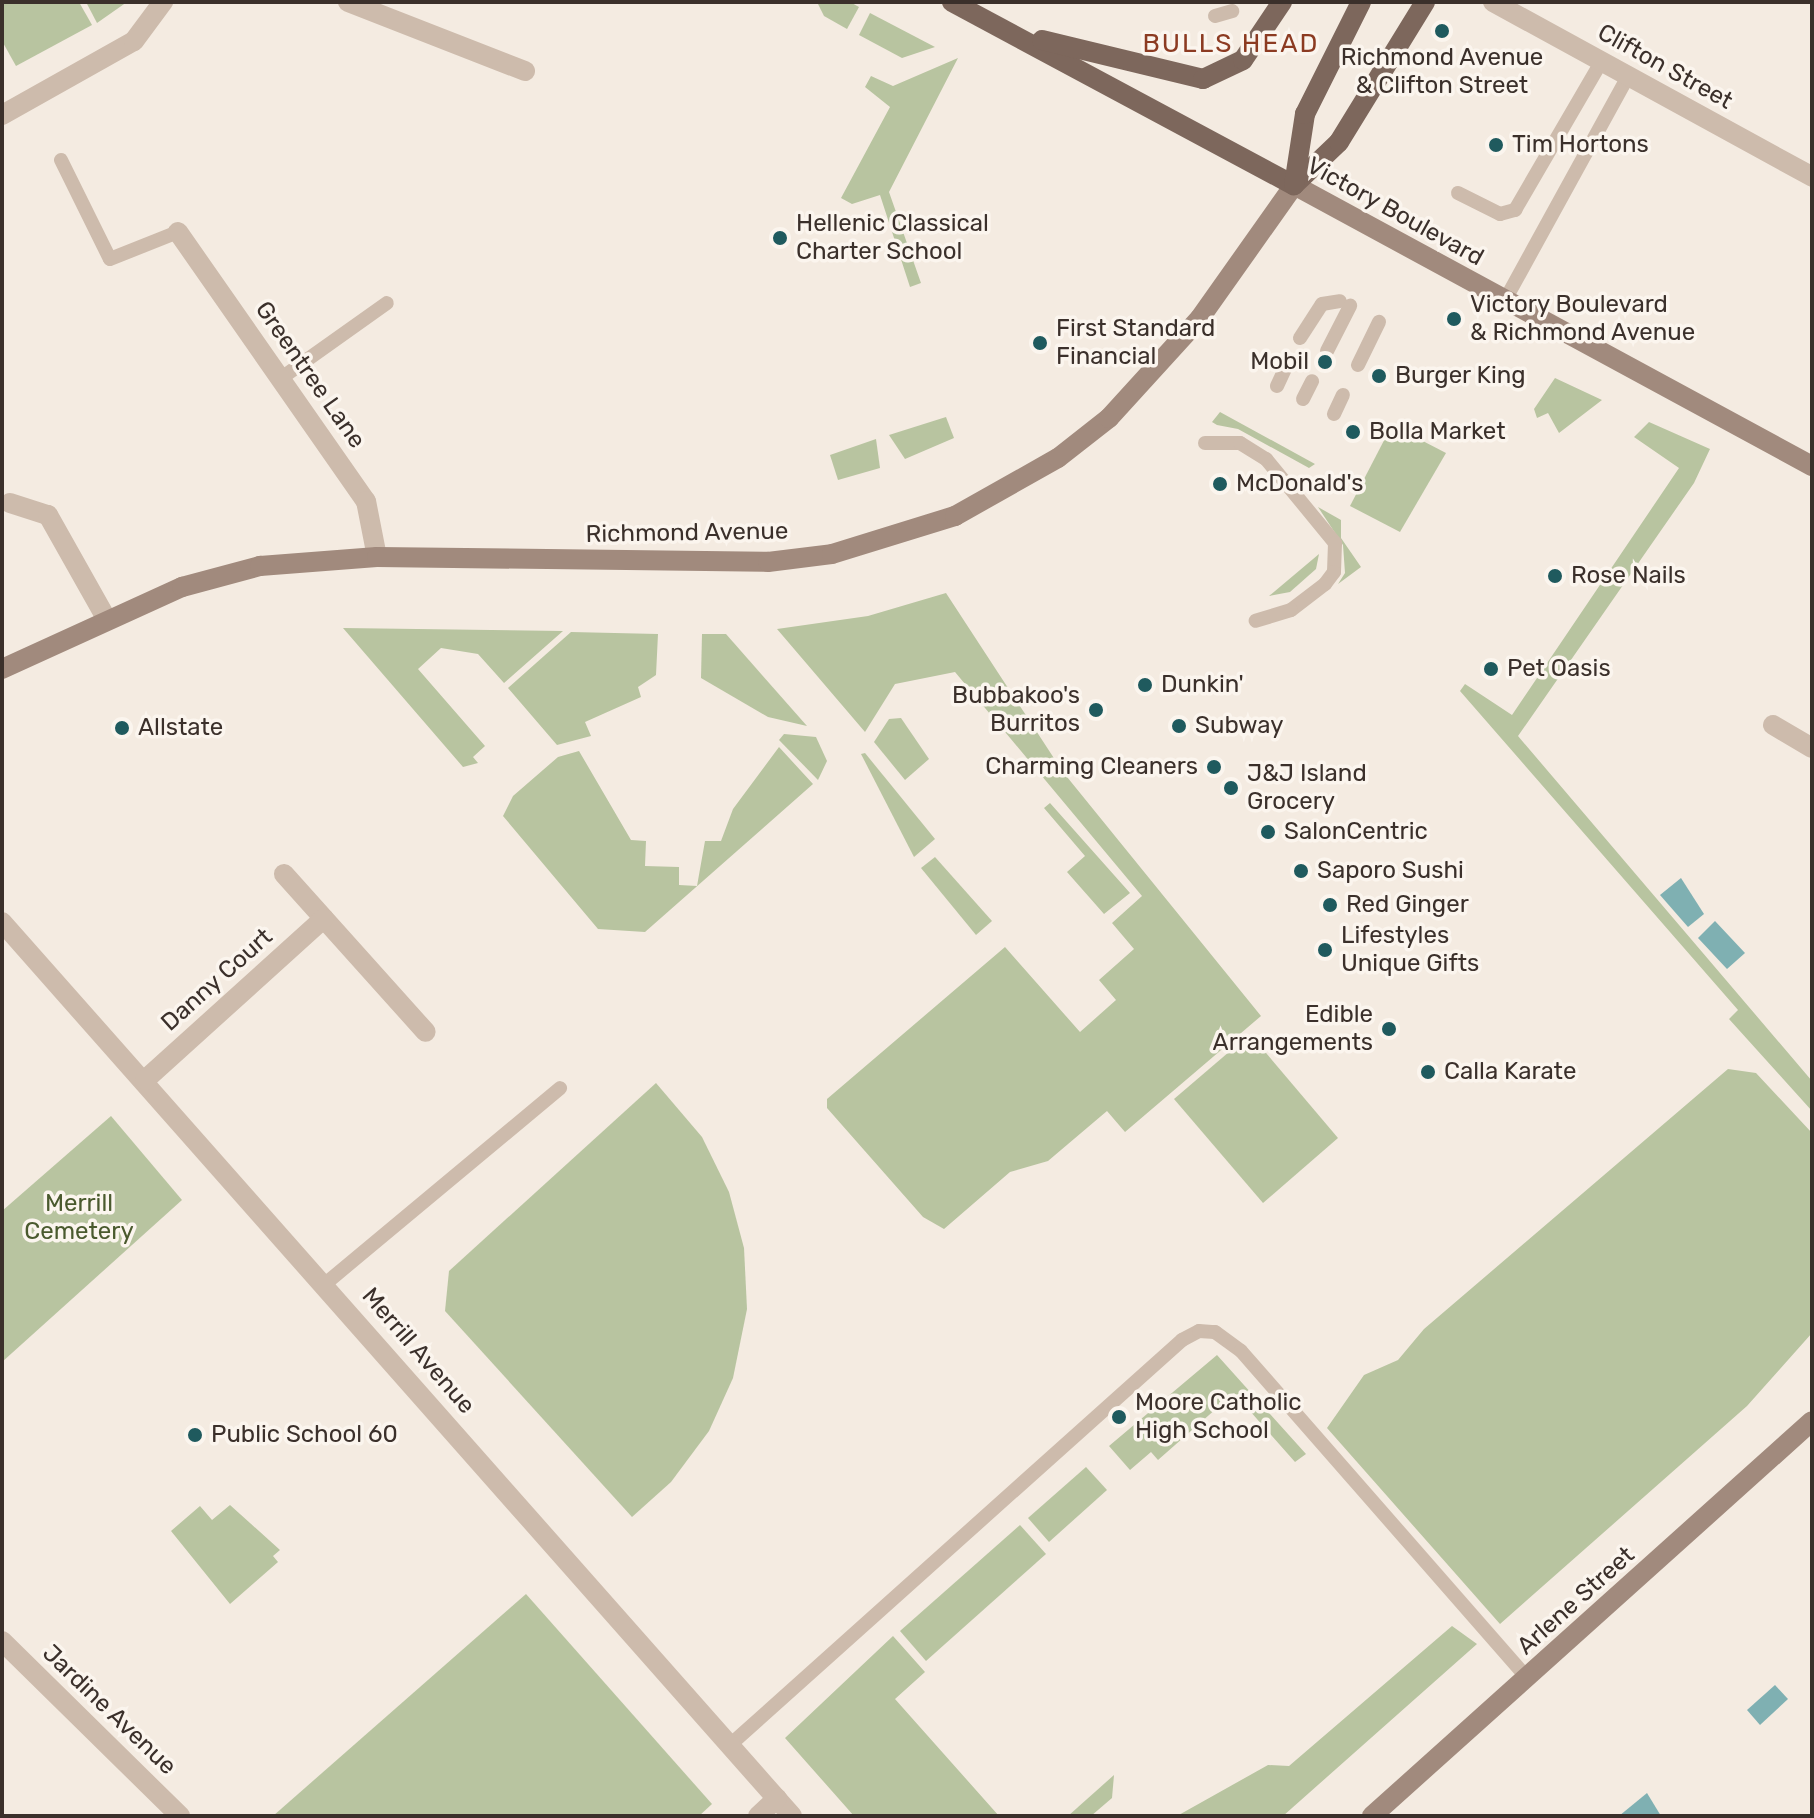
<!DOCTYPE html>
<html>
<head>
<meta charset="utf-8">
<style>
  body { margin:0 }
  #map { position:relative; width:1814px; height:1818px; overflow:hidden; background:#f4ebe1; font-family:Rubik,sans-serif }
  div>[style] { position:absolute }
  .green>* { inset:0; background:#b8c4a0 }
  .water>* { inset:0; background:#7fb0b2 }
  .lane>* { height:14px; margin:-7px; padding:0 7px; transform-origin:7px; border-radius:7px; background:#cdbbac }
  .street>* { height:20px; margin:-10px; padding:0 10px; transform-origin:10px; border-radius:10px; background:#cdbbac }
  .secondary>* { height:20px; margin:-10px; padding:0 10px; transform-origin:10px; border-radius:10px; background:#a18a7d }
  .primary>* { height:20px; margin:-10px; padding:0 10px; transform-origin:10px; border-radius:10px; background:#7d675c }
  .dots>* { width:22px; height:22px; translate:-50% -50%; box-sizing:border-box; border:4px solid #fbf5ee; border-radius:50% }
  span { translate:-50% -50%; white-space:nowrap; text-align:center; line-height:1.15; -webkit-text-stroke:7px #fbf5ee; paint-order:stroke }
  .poi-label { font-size:24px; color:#3b302b }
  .left { translate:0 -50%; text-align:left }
  .right { translate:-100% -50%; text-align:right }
  .street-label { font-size:24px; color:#3b302b }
  .park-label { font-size:24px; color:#4a5a2e }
  .neighbourhood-label { font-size:26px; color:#8c3b22; letter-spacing:2px }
  .frame { position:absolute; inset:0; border:4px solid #3b302b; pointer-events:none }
</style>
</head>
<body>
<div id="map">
  <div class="green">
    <div style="clip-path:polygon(2px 2px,79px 2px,92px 25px,16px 66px,2px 41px)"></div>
    <div style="clip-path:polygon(86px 2px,127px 2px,97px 23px)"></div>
    <div style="clip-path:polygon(817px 2px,850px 2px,859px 7px,847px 29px,824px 16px)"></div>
    <div style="clip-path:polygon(870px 13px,935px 47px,902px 58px,859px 35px)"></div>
    <div style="clip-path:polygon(958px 58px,889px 192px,921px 283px,910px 287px,880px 195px,852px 204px,841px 198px,890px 107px,865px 87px,871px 76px,893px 86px)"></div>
    <div style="clip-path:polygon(1555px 378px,1602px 400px,1559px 433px,1548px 413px,1537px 418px,1534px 409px)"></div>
    <div style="clip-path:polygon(1220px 412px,1315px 464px,1309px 468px,1238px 429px,1217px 425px,1212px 422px)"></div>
    <div style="clip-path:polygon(946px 417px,954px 438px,905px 459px,889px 435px)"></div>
    <div style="clip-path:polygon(1649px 422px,1710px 449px,1694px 483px,1518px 736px,1812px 1081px,1812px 1111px,1729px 1019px,1738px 1010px,1460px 691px,1465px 684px,1512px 715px,1679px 468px,1634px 437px)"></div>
    <div style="clip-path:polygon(1392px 425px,1446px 453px,1400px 532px,1350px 506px)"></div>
    <div style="clip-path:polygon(876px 439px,880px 468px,838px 480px,830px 455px)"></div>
    <div style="clip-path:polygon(1318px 507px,1341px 520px,1341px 538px,1361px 567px,1338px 584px,1345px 573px,1343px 545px)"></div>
    <div style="clip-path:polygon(1319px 554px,1316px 569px,1290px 592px,1269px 596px)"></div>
    <div style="clip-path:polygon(946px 593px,1063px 772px,1261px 1016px,1125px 1132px,1107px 1111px,1048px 1161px,1010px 1172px,944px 1229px,923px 1217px,827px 1108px,827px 1099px,1005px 947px,1080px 1032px,1116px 1000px,1099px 980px,1134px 949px,1112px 923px,1142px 896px,955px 672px,895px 684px,865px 732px,777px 629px,868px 616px)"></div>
    <div style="clip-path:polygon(343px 628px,563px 631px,504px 683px,478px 654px,441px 648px,418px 669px,485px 746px,473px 757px,478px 763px,463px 767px)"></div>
    <div style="clip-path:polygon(571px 632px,658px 634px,656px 675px,638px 687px,641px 697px,585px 722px,591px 736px,557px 745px,508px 688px)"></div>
    <div style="clip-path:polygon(702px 634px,726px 634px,807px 726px,768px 717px,701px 678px)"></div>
    <div style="clip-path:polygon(901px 718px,929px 759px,905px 780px,874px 742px,889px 719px)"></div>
    <div style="clip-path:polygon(784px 734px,816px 737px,827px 761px,818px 780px,779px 740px)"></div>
    <div style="clip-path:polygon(779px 747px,813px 784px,645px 932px,598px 929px,503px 816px,513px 796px,558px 757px,579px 751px,631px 840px,646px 841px,645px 866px,679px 867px,679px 885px,697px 886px,705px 841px,721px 841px,733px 809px)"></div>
    <div style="clip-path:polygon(865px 753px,935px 839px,914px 857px,861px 754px)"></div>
    <div style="clip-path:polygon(1050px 803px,1130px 893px,1104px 914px,1067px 872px,1085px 856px,1044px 808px)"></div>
    <div style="clip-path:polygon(935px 857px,992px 921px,976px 935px,921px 868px)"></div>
    <div style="clip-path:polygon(1250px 1034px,1338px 1138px,1263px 1203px,1174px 1099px)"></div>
    <div style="clip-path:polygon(1728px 1069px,1756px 1073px,1812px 1133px,1812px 1333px,1747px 1406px,1500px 1624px,1327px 1428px,1364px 1375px,1398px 1360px,1424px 1329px)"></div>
    <div style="clip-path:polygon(656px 1083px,702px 1137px,729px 1192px,744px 1248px,747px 1309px,733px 1378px,709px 1431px,671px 1482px,632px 1517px,445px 1311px,449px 1271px)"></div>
    <div style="clip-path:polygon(111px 1116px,182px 1200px,2px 1362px,2px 1211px)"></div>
    <div style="clip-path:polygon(1217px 1355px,1306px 1454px,1295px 1462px,1234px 1393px,1158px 1460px,1151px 1452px,1130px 1470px,1109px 1446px)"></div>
    <div style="clip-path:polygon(1086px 1467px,1107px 1490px,1049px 1542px,1028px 1518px)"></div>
    <div style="clip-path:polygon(230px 1505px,280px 1550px,273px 1556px,278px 1562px,230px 1604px,171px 1531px,200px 1506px,212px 1520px)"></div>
    <div style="clip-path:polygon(1020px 1525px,1046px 1554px,926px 1661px,900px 1631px)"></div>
    <div style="clip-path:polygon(526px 1594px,712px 1804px,699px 1816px,273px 1816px)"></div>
    <div style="clip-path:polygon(1452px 1626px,1477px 1644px,1283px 1816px,1177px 1816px,1268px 1765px,1289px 1766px)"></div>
    <div style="clip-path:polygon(893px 1636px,925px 1672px,895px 1699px,999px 1816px,854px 1816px,785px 1738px)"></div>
    <div style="clip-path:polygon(1114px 1775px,1112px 1798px,1091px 1816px,1068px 1816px)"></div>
  </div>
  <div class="water">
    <div style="clip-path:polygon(1681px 878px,1704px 914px,1688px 927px,1660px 895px)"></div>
    <div style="clip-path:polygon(1715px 921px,1745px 953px,1727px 969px,1698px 938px)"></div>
    <div style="clip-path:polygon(1775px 1685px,1788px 1699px,1760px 1725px,1747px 1710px)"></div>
    <div style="clip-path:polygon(1647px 1793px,1661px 1816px,1619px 1816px)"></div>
  </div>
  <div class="lane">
    <div style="left:1215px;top:16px;width:18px;rotate:-16deg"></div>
    <div style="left:61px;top:160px;width:110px;rotate:63.7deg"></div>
    <div style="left:110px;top:259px;width:73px;rotate:-21.7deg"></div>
    <div style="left:1458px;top:193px;width:47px;rotate:26.6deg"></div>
    <div style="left:1500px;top:214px;width:16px;rotate:-15deg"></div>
    <div style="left:1515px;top:210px;width:171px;rotate:-59.8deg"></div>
    <div style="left:1504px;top:302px;width:258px;rotate:-61.2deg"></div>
    <div style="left:1300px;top:338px;width:40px;rotate:-57.1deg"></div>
    <div style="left:1322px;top:304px;width:18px;rotate:-9deg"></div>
    <div style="left:1327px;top:351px;width:51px;rotate:-62.9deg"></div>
    <div style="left:1358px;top:365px;width:48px;rotate:-64deg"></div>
    <div style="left:280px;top:379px;width:131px;rotate:-35.4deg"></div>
    <div style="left:1277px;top:386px;width:19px;rotate:-65deg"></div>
    <div style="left:1303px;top:399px;width:20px;rotate:-63deg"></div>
    <div style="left:1334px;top:414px;width:21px;rotate:-65deg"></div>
    <div style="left:1205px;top:443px;width:35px"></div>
    <div style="left:1240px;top:443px;width:31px;rotate:32deg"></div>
    <div style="left:1266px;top:459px;width:109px;rotate:50.6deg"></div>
    <div style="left:1335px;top:543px;width:29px;rotate:92deg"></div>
    <div style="left:1334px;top:572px;width:15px;rotate:127deg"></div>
    <div style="left:1325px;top:584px;width:43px;rotate:142.6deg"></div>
    <div style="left:1291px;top:610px;width:37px;rotate:163deg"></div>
    <div style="left:325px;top:1284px;width:306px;rotate:-39.8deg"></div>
    <div style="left:730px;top:1745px;width:607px;rotate:-41.86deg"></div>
    <div style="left:1182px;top:1340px;width:19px;rotate:-28deg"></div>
    <div style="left:1199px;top:1331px;width:16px;rotate:4deg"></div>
    <div style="left:1215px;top:1332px;width:32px;rotate:36deg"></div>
    <div style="left:1241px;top:1351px;width:436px;rotate:48.8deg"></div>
  </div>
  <div class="street">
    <div style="left:348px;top:2px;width:190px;rotate:21.3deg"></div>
    <div style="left:1493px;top:2px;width:364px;rotate:28.7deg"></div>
    <div style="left:2px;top:115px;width:151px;rotate:-29.3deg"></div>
    <div style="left:134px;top:41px;width:49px;rotate:-53.4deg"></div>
    <div style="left:178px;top:232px;width:328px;rotate:55.1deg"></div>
    <div style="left:366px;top:501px;width:57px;rotate:78.9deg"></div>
    <div style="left:10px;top:503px;width:40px;rotate:18deg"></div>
    <div style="left:48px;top:515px;width:118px;rotate:60.6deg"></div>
    <div style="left:1773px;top:725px;width:45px;rotate:30.5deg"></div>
    <div style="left:284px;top:874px;width:212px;rotate:48.1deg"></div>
    <div style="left:2px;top:922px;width:1193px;rotate:48.53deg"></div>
    <div style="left:145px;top:1080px;width:241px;rotate:-42.1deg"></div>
    <div style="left:2px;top:1641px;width:250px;rotate:44.5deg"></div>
    <div style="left:758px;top:1816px;width:26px;rotate:-43deg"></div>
  </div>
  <div class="secondary">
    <div style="left:2px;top:669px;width:198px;rotate:-24.5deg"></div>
    <div style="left:182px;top:587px;width:81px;rotate:-15.1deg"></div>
    <div style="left:260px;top:566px;width:117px;rotate:-4.4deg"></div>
    <div style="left:377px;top:557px;width:391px;rotate:0.7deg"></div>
    <div style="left:768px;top:562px;width:64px;rotate:-7.1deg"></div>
    <div style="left:832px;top:554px;width:129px;rotate:-17.2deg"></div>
    <div style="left:955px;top:516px;width:118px;rotate:-29.4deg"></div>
    <div style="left:1058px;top:458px;width:65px;rotate:-38.1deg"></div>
    <div style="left:1109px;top:418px;width:135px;rotate:-47.7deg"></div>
    <div style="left:1200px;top:318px;width:163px;rotate:-54.7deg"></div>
    <div style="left:1294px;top:185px;width:589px;rotate:28.48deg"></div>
    <div style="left:1372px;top:1816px;width:591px;rotate:-41.92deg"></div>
  </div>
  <div class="primary">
    <div style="left:952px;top:2px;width:388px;rotate:28.2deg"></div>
    <div style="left:1042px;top:40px;width:166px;rotate:13.6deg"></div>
    <div style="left:1203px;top:79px;width:44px;rotate:-25.4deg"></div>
    <div style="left:1243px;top:60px;width:70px;rotate:-56.1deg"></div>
    <div style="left:1294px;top:185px;width:62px;rotate:-43.7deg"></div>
    <div style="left:1339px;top:142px;width:164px;rotate:-58.4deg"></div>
    <div style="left:1294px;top:185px;width:72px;rotate:-81.2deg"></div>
    <div style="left:1305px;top:114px;width:125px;rotate:-63.4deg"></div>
  </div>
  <div class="dots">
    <div style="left:1442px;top:31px;background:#1f5a5e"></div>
    <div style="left:1496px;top:145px;background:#1f5a5e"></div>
    <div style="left:780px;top:238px;background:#1f5a5e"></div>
    <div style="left:1454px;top:319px;background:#1f5a5e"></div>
    <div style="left:1040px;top:343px;background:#1f5a5e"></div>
    <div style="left:1325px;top:362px;background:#1f5a5e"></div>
    <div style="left:1379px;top:376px;background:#1f5a5e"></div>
    <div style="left:1353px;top:432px;background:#1f5a5e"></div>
    <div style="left:1220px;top:484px;background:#1f5a5e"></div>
    <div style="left:1555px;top:576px;background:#1f5a5e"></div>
    <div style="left:1491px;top:669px;background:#1f5a5e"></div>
    <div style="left:1145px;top:685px;background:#1f5a5e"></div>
    <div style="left:1096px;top:710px;background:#1f5a5e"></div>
    <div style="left:1179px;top:726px;background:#1f5a5e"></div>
    <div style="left:122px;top:728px;background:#1f5a5e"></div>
    <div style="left:1214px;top:767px;background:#1f5a5e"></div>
    <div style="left:1231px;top:788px;background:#1f5a5e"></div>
    <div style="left:1268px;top:832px;background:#1f5a5e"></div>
    <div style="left:1301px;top:871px;background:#1f5a5e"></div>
    <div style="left:1330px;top:905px;background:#1f5a5e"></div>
    <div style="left:1325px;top:950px;background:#1f5a5e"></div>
    <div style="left:1389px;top:1029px;background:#1f5a5e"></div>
    <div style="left:1428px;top:1072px;background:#1f5a5e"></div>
    <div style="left:1119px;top:1417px;background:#1f5a5e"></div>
    <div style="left:195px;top:1435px;background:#1f5a5e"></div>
  </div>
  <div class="poi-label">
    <span style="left:1442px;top:72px">Richmond Avenue<br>&amp; Clifton Street</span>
    <span class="left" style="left:1512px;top:145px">Tim Hortons</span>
    <span class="left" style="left:796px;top:238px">Hellenic Classical<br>Charter School</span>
    <span class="left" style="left:1470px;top:319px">Victory Boulevard<br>&amp; Richmond Avenue</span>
    <span class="left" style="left:1056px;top:343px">First Standard<br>Financial</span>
    <span class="right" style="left:1309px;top:362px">Mobil</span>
    <span class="left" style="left:1395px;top:376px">Burger King</span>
    <span class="left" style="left:1369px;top:432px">Bolla Market</span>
    <span class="left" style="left:1236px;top:484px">McDonald's</span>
    <span class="left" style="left:1571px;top:576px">Rose Nails</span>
    <span class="left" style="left:1507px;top:669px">Pet Oasis</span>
    <span class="left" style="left:1161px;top:685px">Dunkin'</span>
    <span class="right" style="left:1080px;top:710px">Bubbakoo's<br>Burritos</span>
    <span class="left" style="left:1195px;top:726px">Subway</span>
    <span class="left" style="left:138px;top:728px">Allstate</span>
    <span class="right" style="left:1198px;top:767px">Charming Cleaners</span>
    <span class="left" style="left:1247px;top:788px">J&amp;J Island<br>Grocery</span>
    <span class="left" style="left:1284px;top:832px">SalonCentric</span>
    <span class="left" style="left:1317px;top:871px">Saporo Sushi</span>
    <span class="left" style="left:1346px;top:905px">Red Ginger</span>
    <span class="left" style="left:1341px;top:950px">Lifestyles<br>Unique Gifts</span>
    <span class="right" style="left:1373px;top:1029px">Edible<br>Arrangements</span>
    <span class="left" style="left:1444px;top:1072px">Calla Karate</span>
    <span class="left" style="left:1135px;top:1417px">Moore Catholic<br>High School</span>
    <span class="left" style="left:211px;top:1435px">Public School 60</span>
  </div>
  <div class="street-label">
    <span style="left:1665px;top:67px;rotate:29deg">Clifton Street</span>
    <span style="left:1395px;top:212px;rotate:29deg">Victory Boulevard</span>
    <span style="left:310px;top:375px;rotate:55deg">Greentree Lane</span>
    <span style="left:687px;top:533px;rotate:-1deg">Richmond Avenue</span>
    <span style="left:217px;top:980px;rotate:-42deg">Danny Court</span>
    <span style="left:418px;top:1351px;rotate:49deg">Merrill Avenue</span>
    <span style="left:1576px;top:1601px;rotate:-42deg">Arlene Street</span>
    <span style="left:109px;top:1710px;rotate:44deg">Jardine Avenue</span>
  </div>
  <div class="park-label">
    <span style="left:79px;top:1218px">Merrill<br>Cemetery</span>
  </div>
  <div class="neighbourhood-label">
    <span style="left:1231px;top:44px">BULLS HEAD</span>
  </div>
  <div class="frame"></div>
</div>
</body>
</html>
